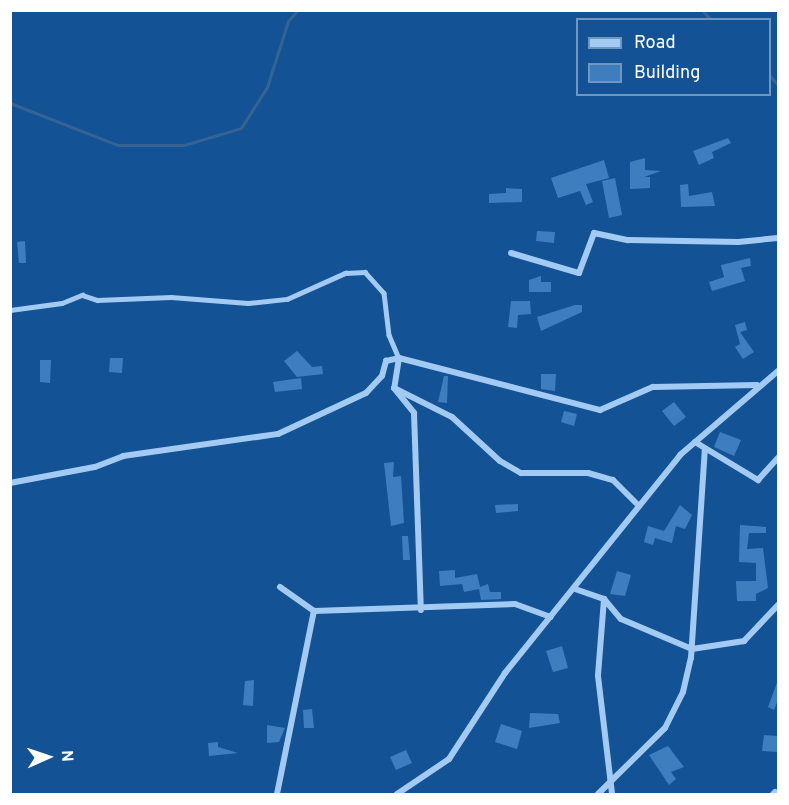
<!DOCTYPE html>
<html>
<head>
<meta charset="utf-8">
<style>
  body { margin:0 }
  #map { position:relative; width:789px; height:805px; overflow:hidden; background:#135295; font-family:Overpass,sans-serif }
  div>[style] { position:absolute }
  .stream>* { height:3px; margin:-1.5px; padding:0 1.5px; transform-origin:1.5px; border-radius:1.5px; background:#356494 }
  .building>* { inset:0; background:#3f7ebe }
  .service>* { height:4.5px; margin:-2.25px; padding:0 2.25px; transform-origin:2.25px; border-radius:2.25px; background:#a2caf3 }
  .minor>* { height:6px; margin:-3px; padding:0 3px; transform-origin:3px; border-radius:3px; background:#a2caf3 }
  span { translate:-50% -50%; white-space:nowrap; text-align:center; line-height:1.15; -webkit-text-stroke:5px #135295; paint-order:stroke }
  .frame { position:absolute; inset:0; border:12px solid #fff; pointer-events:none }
  .legend { position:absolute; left:576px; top:18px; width:195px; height:78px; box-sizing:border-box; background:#135295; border:2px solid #7197bf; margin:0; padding:8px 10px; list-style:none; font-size:18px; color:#fff }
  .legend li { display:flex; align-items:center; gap:12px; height:30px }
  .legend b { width:30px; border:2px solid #7197bf }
  .north { position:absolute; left:18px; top:727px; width:60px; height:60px; -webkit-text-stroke:4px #135295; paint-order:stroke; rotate:87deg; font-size:16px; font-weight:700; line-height:24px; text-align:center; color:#fff }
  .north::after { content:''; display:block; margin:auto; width:21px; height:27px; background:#fff; clip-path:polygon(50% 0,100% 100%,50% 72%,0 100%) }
</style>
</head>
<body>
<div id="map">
  <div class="stream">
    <div style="left:702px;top:10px;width:13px;rotate:48deg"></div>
    <div style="left:770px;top:76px;width:12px;rotate:48deg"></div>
    <div style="left:10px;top:103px;width:116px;rotate:21.3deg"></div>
    <div style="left:118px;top:145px;width:66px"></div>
    <div style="left:184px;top:145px;width:59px;rotate:-16.6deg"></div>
    <div style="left:241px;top:128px;width:49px;rotate:-57.6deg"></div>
    <div style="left:267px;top:87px;width:69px;rotate:-72.3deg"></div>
    <div style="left:288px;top:21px;width:15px;rotate:-48deg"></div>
  </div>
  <div class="building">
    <div style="clip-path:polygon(728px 138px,731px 143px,712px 152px,714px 158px,699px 165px,693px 151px)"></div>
    <div style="clip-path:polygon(645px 158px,645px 170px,661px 171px,644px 177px,650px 177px,650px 188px,630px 189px,630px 162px)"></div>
    <div style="clip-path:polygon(604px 160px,609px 178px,586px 184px,593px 202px,586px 205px,580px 191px,558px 198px,551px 178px)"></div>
    <div style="clip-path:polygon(615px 178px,622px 215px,609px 218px,602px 181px)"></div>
    <div style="clip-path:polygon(688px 184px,689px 196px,712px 192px,715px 206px,681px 207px,680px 185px)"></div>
    <div style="clip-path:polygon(506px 188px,522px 189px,522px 202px,489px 203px,489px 194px,506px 193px)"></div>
    <div style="clip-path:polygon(537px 231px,555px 232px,554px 243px,536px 241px)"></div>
    <div style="clip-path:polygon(25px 241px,26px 263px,19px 263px,17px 242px)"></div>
    <div style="clip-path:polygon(750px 258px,751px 266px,741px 268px,745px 281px,712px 291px,709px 282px,724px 277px,721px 265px)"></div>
    <div style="clip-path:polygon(541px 276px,541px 282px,551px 282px,551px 292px,529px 292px,529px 280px)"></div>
    <div style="clip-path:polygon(511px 301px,530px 301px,531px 314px,518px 315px,517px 328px,508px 327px)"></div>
    <div style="clip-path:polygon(575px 305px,582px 305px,582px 312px,541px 331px,537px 317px)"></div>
    <div style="clip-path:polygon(745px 322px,747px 330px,740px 332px,754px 352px,743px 359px,735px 347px,740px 344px,735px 325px)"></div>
    <div style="clip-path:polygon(297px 351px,312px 367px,322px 366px,323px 374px,297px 377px,284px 361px)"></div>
    <div style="clip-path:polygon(110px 358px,123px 358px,122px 373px,109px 372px)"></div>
    <div style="clip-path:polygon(40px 360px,51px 360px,50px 383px,40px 382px)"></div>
    <div style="clip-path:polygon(541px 374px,556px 374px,555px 391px,541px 389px)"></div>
    <div style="clip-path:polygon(444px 376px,448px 376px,447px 403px,438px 402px)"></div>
    <div style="clip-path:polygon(301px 378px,302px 389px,275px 392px,273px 382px)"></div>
    <div style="clip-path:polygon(674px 402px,686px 417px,674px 426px,662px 411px)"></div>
    <div style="clip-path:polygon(564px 411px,577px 414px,574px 426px,561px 422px)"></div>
    <div style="clip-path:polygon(720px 432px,741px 440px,734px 456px,714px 447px)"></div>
    <div style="clip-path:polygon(394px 462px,393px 477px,401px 476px,404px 523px,391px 526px,384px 463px)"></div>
    <div style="clip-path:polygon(518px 504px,518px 511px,496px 513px,495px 505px)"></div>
    <div style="clip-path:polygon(680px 505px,692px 515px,685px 529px,676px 526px,672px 543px,655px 538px,653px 545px,644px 542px,648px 526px,664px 531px)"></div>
    <div style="clip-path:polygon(740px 525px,766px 527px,766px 533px,749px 533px,747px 549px,763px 548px,768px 588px,756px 594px,756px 601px,737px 601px,736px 581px,756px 581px,756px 563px,739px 562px)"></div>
    <div style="clip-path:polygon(402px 536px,408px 536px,410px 560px,403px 560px)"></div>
    <div style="clip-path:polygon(455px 570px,455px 578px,477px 574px,480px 587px,488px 584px,490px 592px,501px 592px,501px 599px,481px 600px,479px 589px,464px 592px,462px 584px,440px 586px,439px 571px)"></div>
    <div style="clip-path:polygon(617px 571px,631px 575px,625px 596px,610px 594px)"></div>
    <div style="clip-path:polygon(562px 646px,568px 668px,553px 672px,546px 651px)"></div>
    <div style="clip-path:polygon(254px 680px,253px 706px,243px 705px,245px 681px)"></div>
    <div style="clip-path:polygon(778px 680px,778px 700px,774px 710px,768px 707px)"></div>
    <div style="clip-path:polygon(312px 709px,314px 728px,304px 728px,303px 710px)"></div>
    <div style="clip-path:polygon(530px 713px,558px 714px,560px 723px,529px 728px)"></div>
    <div style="clip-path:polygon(501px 724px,522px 731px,517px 749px,495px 742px)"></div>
    <div style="clip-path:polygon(267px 725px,285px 728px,279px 742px,267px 743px)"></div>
    <div style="clip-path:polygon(764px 735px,778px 736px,778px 752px,762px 751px)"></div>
    <div style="clip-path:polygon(218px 742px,218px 747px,238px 753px,209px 756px,208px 743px)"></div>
    <div style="clip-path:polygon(668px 746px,684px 767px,671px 772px,676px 779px,669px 785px,649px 755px)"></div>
    <div style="clip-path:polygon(406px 750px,412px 763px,396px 770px,390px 757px)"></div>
  </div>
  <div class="service">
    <div style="left:10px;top:310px;width:52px;rotate:-7.7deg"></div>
    <div style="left:62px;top:303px;width:22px;rotate:-22deg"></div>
    <div style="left:82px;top:295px;width:16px;rotate:18deg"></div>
    <div style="left:97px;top:300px;width:74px;rotate:-2.3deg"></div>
    <div style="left:171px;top:297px;width:77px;rotate:4.5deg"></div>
    <div style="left:248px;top:303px;width:39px;rotate:-6deg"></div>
    <div style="left:287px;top:299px;width:64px;rotate:-24.1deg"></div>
    <div style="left:345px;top:273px;width:20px;rotate:-3deg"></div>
    <div style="left:365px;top:272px;width:28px;rotate:48deg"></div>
    <div style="left:384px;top:293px;width:42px;rotate:83.2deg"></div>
    <div style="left:389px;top:335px;width:25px;rotate:67deg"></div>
  </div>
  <div class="minor">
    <div style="left:511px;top:253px;width:71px;rotate:16.4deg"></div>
    <div style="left:579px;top:273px;width:43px;rotate:-69.4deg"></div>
    <div style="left:594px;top:233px;width:35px;rotate:12deg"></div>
    <div style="left:628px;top:240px;width:110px;rotate:1deg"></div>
    <div style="left:738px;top:242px;width:40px;rotate:-5.7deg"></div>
    <div style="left:399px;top:358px;width:30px;rotate:99deg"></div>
    <div style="left:394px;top:388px;width:32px;rotate:51deg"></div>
    <div style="left:414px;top:413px;width:197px;rotate:88deg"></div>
    <div style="left:394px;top:388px;width:65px;rotate:26.6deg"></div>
    <div style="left:452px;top:417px;width:65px;rotate:42.5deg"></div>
    <div style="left:500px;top:461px;width:24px;rotate:30deg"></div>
    <div style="left:521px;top:473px;width:67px"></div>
    <div style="left:588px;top:473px;width:26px;rotate:16deg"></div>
    <div style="left:613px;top:480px;width:35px;rotate:45deg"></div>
    <div style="left:695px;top:442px;width:74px;rotate:31.1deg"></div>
    <div style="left:758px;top:480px;width:30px;rotate:-48deg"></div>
    <div style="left:10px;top:483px;width:86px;rotate:-10.7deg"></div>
    <div style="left:95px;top:467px;width:30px;rotate:-21deg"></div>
    <div style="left:123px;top:456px;width:157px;rotate:-8.1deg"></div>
    <div style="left:278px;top:434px;width:97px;rotate:-25deg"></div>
    <div style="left:366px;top:393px;width:23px;rotate:-47deg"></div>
    <div style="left:382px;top:376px;width:16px;rotate:-75deg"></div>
    <div style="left:386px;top:361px;width:13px;rotate:-13deg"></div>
    <div style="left:399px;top:358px;width:208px;rotate:14.5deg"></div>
    <div style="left:600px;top:410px;width:58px;rotate:-23.5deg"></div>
    <div style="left:653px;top:387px;width:104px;rotate:-1.1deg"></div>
    <div style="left:280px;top:587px;width:42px;rotate:35.2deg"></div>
    <div style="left:314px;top:611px;width:201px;rotate:-2deg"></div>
    <div style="left:515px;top:604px;width:38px;rotate:20deg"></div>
    <div style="left:575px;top:589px;width:31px;rotate:19deg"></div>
    <div style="left:604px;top:599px;width:26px;rotate:50deg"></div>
    <div style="left:621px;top:619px;width:77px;rotate:22.9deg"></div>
    <div style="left:692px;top:649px;width:53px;rotate:-8.7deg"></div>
    <div style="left:744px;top:641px;width:50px;rotate:-46.6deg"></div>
    <div style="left:604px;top:599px;width:77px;rotate:94.5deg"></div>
    <div style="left:598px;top:676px;width:119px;rotate:83.2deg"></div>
    <div style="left:277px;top:794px;width:187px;rotate:-78.6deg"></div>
    <div style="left:397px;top:794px;width:63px;rotate:-33.9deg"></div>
    <div style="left:449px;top:759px;width:103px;rotate:-56.9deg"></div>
    <div style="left:505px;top:673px;width:280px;rotate:-51.2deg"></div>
    <div style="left:680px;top:455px;width:129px;rotate:-40.6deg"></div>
    <div style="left:598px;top:794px;width:94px;rotate:-44.6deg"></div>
    <div style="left:665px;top:728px;width:40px;rotate:-63.4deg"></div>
    <div style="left:683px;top:692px;width:35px;rotate:-77deg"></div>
    <div style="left:691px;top:658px;width:210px;rotate:-86.2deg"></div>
    <div style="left:773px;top:794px;width:3px;rotate:-45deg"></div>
  </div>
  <div class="frame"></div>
  <ul class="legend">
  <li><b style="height:8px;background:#a2caf3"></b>Road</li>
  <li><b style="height:16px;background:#3f7ebe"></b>Building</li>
  </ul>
  <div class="north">N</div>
</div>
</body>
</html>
